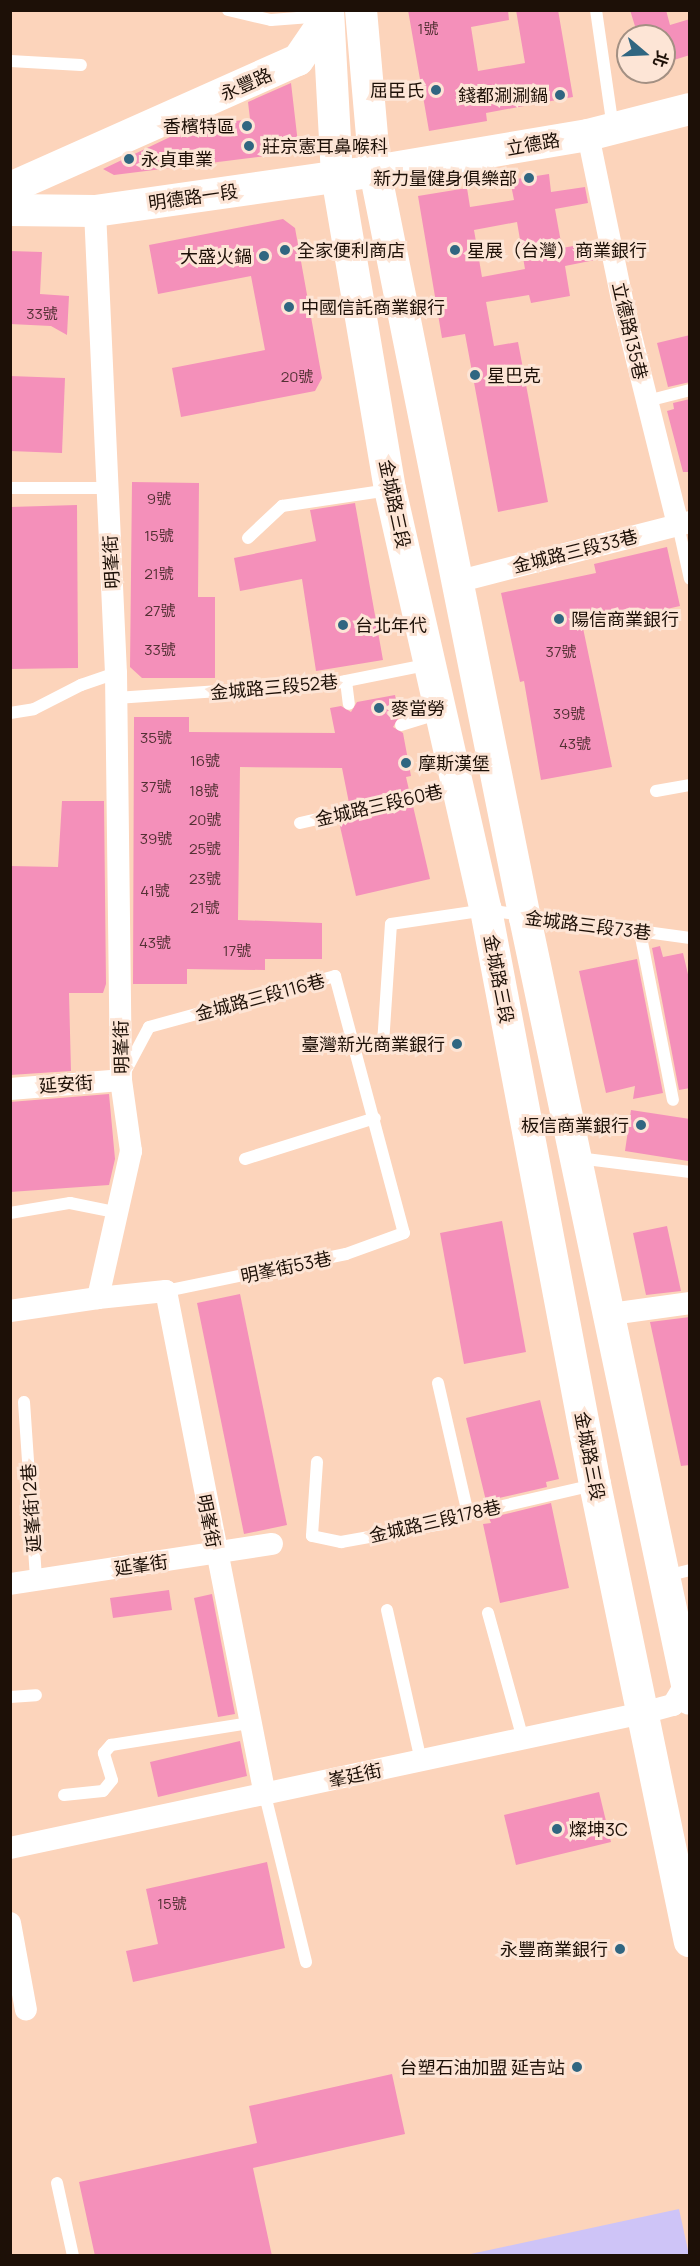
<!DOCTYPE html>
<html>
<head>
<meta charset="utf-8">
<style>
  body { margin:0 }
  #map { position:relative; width:700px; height:2266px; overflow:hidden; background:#fcd4bb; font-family:Manrope,"Noto Sans TC",sans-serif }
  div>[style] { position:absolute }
  .green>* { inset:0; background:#cec4f7 }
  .building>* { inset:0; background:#f490ba }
  .lane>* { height:12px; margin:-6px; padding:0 6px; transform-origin:6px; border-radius:6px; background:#fff }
  .street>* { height:22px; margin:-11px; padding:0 11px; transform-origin:11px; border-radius:11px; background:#fff }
  .secondary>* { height:32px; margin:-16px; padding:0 16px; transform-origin:16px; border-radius:16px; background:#fff }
  .dots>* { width:16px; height:16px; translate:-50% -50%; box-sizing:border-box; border:3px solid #fde5d6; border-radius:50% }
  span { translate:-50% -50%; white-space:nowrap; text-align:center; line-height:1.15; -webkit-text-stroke:6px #fde5d6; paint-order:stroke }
  .number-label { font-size:15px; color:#533034 }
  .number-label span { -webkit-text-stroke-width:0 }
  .street-label { font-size:18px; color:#1d1007 }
  .poi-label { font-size:18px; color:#1d1007 }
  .right { translate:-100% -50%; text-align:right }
  .left { translate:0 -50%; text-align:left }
  .frame { position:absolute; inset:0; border:12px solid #1d1007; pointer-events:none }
  .north { position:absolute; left:616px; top:24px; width:60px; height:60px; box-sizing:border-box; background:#fde5d6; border:2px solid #a39083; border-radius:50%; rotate:109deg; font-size:16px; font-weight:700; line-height:24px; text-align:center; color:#1d1007 }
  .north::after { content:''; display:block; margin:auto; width:21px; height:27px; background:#306681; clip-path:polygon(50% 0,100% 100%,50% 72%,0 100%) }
</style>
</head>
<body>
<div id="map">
  <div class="green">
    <div style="clip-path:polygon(679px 2209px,689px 2255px,466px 2255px)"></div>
  </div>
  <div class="building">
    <div style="clip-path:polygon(408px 10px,508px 10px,509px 20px,471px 27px,478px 71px,525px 63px,516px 10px,558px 10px,573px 97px,486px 113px,487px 121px,429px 131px)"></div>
    <div style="clip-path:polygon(630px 10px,666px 10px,670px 25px,690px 19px,690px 55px,664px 63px,664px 36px,638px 36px)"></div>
    <div style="clip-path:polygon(291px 83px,299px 152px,114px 175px,103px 169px,191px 127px,250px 119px,248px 102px)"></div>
    <div style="clip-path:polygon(evenodd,549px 174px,551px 192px,585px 187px,588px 203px,555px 209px,562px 248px,596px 242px,600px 259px,565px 266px,570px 296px,531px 303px,529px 295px,486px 302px,494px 346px,518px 342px,548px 502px,498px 512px,465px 334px,442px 338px,418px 196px,467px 188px,470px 207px,514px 200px,510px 180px,549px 174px,517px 222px,525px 269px,482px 277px,474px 230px,517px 222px)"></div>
    <div style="clip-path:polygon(283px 219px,295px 228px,322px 378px,315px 391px,181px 417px,172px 368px,265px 350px,251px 276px,158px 294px,149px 245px)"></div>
    <div style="clip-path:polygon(10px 251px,42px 252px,40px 294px,69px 296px,67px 335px,51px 326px,10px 324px)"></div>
    <div style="clip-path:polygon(690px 335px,690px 382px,668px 387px,657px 343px)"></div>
    <div style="clip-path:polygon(10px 376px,65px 378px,62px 453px,10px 451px)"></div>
    <div style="clip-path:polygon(690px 399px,690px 472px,683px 472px,667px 411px,674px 409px,673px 403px)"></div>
    <div style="clip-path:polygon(132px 482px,199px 483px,198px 597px,215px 597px,215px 678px,142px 678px,130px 667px)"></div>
    <div style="clip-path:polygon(355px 503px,383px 660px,316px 671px,302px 579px,240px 591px,234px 558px,316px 541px,310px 510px)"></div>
    <div style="clip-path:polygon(77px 505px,78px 668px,10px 669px,10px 507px)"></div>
    <div style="clip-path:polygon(667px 547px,680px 606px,583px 628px,612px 767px,541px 780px,524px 681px,520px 682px,501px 593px,596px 573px,594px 564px)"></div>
    <div style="clip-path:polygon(395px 695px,399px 717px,393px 727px,403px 733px,411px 776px,406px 777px,409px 790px,349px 803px,342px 768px,240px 767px,238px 920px,322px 923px,322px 959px,265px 959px,265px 970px,187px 969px,187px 984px,133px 984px,134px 717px,189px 717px,189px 732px,335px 733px,330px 708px,341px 706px,351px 712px,357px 702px)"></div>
    <div style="clip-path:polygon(62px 801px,104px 801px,106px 984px,103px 993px,69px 993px,71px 1071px,10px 1075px,10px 866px,58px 867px)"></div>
    <div style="clip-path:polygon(413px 806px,430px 879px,356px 896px,339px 822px)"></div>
    <div style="clip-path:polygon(660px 946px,663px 957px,683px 953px,690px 983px,690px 1088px,679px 1090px,652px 948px)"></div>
    <div style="clip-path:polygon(637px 959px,663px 1093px,633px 1099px,635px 1086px,606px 1093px,579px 971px)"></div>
    <div style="clip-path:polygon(109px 1094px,115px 1159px,109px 1185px,10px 1192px,10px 1102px)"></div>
    <div style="clip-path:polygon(631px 1110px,690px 1119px,688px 1161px,625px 1151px)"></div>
    <div style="clip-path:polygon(502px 1221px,526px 1352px,464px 1364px,440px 1233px)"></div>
    <div style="clip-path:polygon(667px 1226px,681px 1291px,646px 1295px,633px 1233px)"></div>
    <div style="clip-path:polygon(240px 1294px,287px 1525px,244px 1534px,197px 1303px)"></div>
    <div style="clip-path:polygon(690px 1317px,690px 1465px,681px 1466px,650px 1322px)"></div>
    <div style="clip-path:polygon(540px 1400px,559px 1479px,546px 1482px,547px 1487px,486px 1501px,466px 1418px)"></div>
    <div style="clip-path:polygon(551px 1503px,569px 1588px,500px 1603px,483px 1524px,491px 1523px,489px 1518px)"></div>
    <div style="clip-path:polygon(169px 1590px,172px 1610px,113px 1618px,110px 1598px)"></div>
    <div style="clip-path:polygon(212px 1594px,235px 1714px,218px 1717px,194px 1598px)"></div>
    <div style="clip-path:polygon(240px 1741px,247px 1776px,158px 1797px,150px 1762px)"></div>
    <div style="clip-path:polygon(599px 1792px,611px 1842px,516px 1865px,504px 1815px)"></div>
    <div style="clip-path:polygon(267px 1862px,285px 1948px,133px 1982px,126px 1951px,158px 1944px,146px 1889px)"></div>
    <div style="clip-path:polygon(392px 2074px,405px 2134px,253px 2168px,272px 2256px,95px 2256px,79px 2182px,257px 2143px,249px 2106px)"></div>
  </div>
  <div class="lane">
    <div style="left:228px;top:10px;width:44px;rotate:13.1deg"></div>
    <div style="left:271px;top:20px;width:53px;rotate:-4.3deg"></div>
    <div style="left:596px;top:10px;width:119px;rotate:81.8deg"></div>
    <div style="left:10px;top:61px;width:71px;rotate:3.2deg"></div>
    <div style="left:647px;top:401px;width:44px;rotate:-14.3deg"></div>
    <div style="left:10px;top:488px;width:98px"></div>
    <div style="left:678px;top:525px;width:55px;rotate:77.5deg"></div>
    <div style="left:248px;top:538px;width:47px;rotate:-43.3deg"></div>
    <div style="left:282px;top:506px;width:108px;rotate:-8.5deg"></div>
    <div style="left:346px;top:681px;width:23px;rotate:83deg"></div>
    <div style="left:116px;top:698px;width:221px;rotate:-3.9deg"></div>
    <div style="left:336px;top:683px;width:96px;rotate:-11.4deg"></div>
    <div style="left:10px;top:713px;width:24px;rotate:-9deg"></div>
    <div style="left:34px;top:709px;width:53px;rotate:-27.1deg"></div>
    <div style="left:81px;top:685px;width:37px;rotate:-19deg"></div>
    <div style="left:401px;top:725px;width:41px;rotate:-17.1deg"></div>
    <div style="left:656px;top:791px;width:35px;rotate:-10deg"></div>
    <div style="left:300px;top:823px;width:161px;rotate:-12.9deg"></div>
    <div style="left:640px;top:932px;width:171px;rotate:78.9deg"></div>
    <div style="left:357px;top:1044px;width:26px"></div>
    <div style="left:383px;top:1044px;width:120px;rotate:-86.2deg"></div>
    <div style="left:391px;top:924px;width:96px;rotate:-8.4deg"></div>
    <div style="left:486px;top:910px;width:206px;rotate:7.8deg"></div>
    <div style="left:124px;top:1074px;width:53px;rotate:-62deg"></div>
    <div style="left:149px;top:1027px;width:193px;rotate:-15.3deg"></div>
    <div style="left:335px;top:976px;width:266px;rotate:75deg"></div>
    <div style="left:404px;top:1233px;width:62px;rotate:160.1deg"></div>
    <div style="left:346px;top:1254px;width:184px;rotate:168.4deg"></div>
    <div style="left:578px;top:1158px;width:113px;rotate:7.1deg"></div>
    <div style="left:245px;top:1159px;width:136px;rotate:-17.5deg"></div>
    <div style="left:10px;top:1213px;width:61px;rotate:-9.5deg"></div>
    <div style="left:70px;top:1203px;width:46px;rotate:11.3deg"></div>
    <div style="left:438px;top:1383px;width:134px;rotate:77.1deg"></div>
    <div style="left:24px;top:1402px;width:177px;rotate:86.1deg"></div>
    <div style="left:317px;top:1462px;width:74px;rotate:93.9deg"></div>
    <div style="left:312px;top:1536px;width:30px;rotate:12deg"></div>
    <div style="left:341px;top:1542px;width:103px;rotate:-10.1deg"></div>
    <div style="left:442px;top:1524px;width:28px;rotate:-21deg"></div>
    <div style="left:468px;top:1514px;width:129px;rotate:-13deg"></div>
    <div style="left:666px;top:1576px;width:25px;rotate:-14deg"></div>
    <div style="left:387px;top:1610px;width:155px;rotate:77.3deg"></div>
    <div style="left:488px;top:1613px;width:131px;rotate:74.5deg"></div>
    <div style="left:10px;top:1697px;width:26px;rotate:-4deg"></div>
    <div style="left:64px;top:1795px;width:39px;rotate:-6deg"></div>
    <div style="left:103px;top:1791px;width:14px;rotate:-51deg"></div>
    <div style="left:112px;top:1780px;width:28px;rotate:-107deg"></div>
    <div style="left:104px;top:1753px;width:11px;rotate:-49deg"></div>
    <div style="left:111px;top:1745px;width:141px;rotate:-9deg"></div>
    <div style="left:265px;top:1795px;width:172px;rotate:76.2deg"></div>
    <div style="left:57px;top:2183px;width:75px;rotate:77.6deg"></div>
  </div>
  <div class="street">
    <div style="left:588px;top:135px;width:173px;rotate:78.3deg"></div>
    <div style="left:623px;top:304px;width:228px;rotate:76deg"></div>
    <div style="left:95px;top:211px;width:462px;rotate:87.4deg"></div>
    <div style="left:116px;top:673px;width:407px;rotate:89.3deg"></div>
    <div style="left:121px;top:1080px;width:72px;rotate:82deg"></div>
    <div style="left:131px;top:1151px;width:151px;rotate:102.7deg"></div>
    <div style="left:98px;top:1298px;width:68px;rotate:-5.9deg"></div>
    <div style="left:166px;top:1291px;width:514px;rotate:78.89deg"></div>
    <div style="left:460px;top:581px;width:237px;rotate:-14.4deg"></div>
    <div style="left:10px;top:1089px;width:111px;rotate:-4.6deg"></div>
    <div style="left:10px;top:1311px;width:89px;rotate:-8.4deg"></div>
    <div style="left:611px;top:1314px;width:80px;rotate:-7.9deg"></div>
    <div style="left:10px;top:1584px;width:265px;rotate:-8.7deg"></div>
    <div style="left:10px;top:1848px;width:647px;rotate:-12.04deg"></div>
    <div style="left:643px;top:1713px;width:31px;rotate:-15deg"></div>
    <div style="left:673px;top:1705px;width:26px;rotate:-59deg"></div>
    <div style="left:10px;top:1923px;width:88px;rotate:79.6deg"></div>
  </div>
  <div class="secondary">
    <div style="left:328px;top:10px;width:166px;rotate:86.9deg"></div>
    <div style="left:337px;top:176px;width:317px;rotate:80.4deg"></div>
    <div style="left:390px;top:489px;width:432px;rotate:77.2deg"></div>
    <div style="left:486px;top:910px;width:584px;rotate:79.25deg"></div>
    <div style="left:595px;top:1484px;width:467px;rotate:78.3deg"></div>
    <div style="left:361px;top:10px;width:162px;rotate:85deg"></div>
    <div style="left:375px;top:171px;width:762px;rotate:78.65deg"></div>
    <div style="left:525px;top:918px;width:798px;rotate:78.07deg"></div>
    <div style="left:10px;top:188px;width:315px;rotate:-24deg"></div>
    <div style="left:298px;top:60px;width:53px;rotate:-55.7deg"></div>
    <div style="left:10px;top:210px;width:85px;rotate:0.7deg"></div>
    <div style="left:95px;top:211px;width:283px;rotate:-8.1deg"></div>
    <div style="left:375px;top:171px;width:216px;rotate:-9.6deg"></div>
    <div style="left:588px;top:135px;width:105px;rotate:-14.3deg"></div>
  </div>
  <div class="dots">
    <div style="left:436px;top:90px;background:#306681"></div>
    <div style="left:560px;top:95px;background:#306681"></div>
    <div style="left:247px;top:126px;background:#306681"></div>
    <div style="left:249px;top:146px;background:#306681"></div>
    <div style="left:129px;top:159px;background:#306681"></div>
    <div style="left:529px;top:178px;background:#306681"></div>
    <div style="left:285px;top:250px;background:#306681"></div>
    <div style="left:455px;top:250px;background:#306681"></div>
    <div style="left:264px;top:256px;background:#306681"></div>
    <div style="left:289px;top:307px;background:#306681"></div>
    <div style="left:475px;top:375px;background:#306681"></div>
    <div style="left:559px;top:619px;background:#306681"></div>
    <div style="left:343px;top:625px;background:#306681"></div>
    <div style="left:379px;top:708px;background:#306681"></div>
    <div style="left:406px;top:763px;background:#306681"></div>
    <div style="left:457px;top:1044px;background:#306681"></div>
    <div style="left:641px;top:1125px;background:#306681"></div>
    <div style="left:557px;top:1829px;background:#306681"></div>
    <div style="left:620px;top:1949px;background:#306681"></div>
    <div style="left:577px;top:2067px;background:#306681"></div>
  </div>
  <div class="number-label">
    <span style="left:428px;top:29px">1號</span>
    <span style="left:42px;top:314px">33號</span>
    <span style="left:297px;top:377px">20號</span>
    <span style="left:159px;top:499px">9號</span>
    <span style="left:159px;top:536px">15號</span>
    <span style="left:159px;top:574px">21號</span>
    <span style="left:160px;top:611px">27號</span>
    <span style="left:160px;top:650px">33號</span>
    <span style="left:561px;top:652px">37號</span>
    <span style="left:569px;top:714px">39號</span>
    <span style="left:156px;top:738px">35號</span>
    <span style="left:575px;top:744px">43號</span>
    <span style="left:205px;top:761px">16號</span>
    <span style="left:156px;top:787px">37號</span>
    <span style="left:204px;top:791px">18號</span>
    <span style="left:205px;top:820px">20號</span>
    <span style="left:156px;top:839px">39號</span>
    <span style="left:205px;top:849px">25號</span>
    <span style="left:205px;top:879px">23號</span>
    <span style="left:155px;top:891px">41號</span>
    <span style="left:205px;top:908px">21號</span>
    <span style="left:155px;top:943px">43號</span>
    <span style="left:237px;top:951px">17號</span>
    <span style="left:172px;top:1904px">15號</span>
  </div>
  <div class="street-label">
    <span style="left:246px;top:84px;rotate:-24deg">永豐路</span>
    <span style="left:533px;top:144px;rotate:-10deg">立德路</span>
    <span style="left:193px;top:197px;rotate:-8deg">明德路一段</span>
    <span style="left:630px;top:331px;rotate:77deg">立德路135巷</span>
    <span style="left:395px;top:504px;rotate:78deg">金城路三段</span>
    <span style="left:575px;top:551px;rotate:-14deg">金城路三段33巷</span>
    <span style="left:111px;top:562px;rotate:-93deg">明峯街</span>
    <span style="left:274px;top:687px;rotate:-5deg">金城路三段52巷</span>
    <span style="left:379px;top:805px;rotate:-13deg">金城路三段60巷</span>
    <span style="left:588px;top:925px;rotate:7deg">金城路三段73巷</span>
    <span style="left:499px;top:979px;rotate:79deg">金城路三段</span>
    <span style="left:260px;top:997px;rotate:-15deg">金城路三段116巷</span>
    <span style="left:121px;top:1047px;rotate:-91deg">明峯街</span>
    <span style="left:66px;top:1084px;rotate:-4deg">延安街</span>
    <span style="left:286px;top:1267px;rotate:-12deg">明峯街53巷</span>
    <span style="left:590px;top:1456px;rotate:79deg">金城路三段</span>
    <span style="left:31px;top:1508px;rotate:-94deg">延峯街12巷</span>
    <span style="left:209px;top:1521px;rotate:79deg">明峯街</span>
    <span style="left:435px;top:1521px;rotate:-13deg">金城路三段178巷</span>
    <span style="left:141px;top:1565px;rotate:-8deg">延峯街</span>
    <span style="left:355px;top:1775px;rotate:-12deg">峯廷街</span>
  </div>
  <div class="poi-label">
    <span class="right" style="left:424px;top:90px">屈臣氏</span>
    <span class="right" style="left:548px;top:95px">錢都涮涮鍋</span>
    <span class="right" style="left:235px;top:126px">香檳特區</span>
    <span class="left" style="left:262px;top:146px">莊京憲耳鼻喉科</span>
    <span class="left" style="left:141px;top:159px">永貞車業</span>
    <span class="right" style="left:517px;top:178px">新力量健身俱樂部</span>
    <span class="left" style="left:297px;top:250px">全家便利商店</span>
    <span class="left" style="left:467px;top:250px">星展（台灣）商業銀行</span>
    <span class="right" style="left:252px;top:256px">大盛火鍋</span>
    <span class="left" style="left:301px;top:307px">中國信託商業銀行</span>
    <span class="left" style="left:487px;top:375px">星巴克</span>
    <span class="left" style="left:571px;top:619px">陽信商業銀行</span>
    <span class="left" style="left:355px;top:625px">台北年代</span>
    <span class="left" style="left:391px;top:708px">麥當勞</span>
    <span class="left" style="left:418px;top:763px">摩斯漢堡</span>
    <span class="right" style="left:445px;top:1044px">臺灣新光商業銀行</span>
    <span class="right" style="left:629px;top:1125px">板信商業銀行</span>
    <span class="left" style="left:569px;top:1829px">燦坤3C</span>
    <span class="right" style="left:608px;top:1949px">永豐商業銀行</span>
    <span class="right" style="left:565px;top:2067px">台塑石油加盟 延吉站</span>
  </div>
  <div class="frame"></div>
  <div class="north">北</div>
</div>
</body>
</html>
